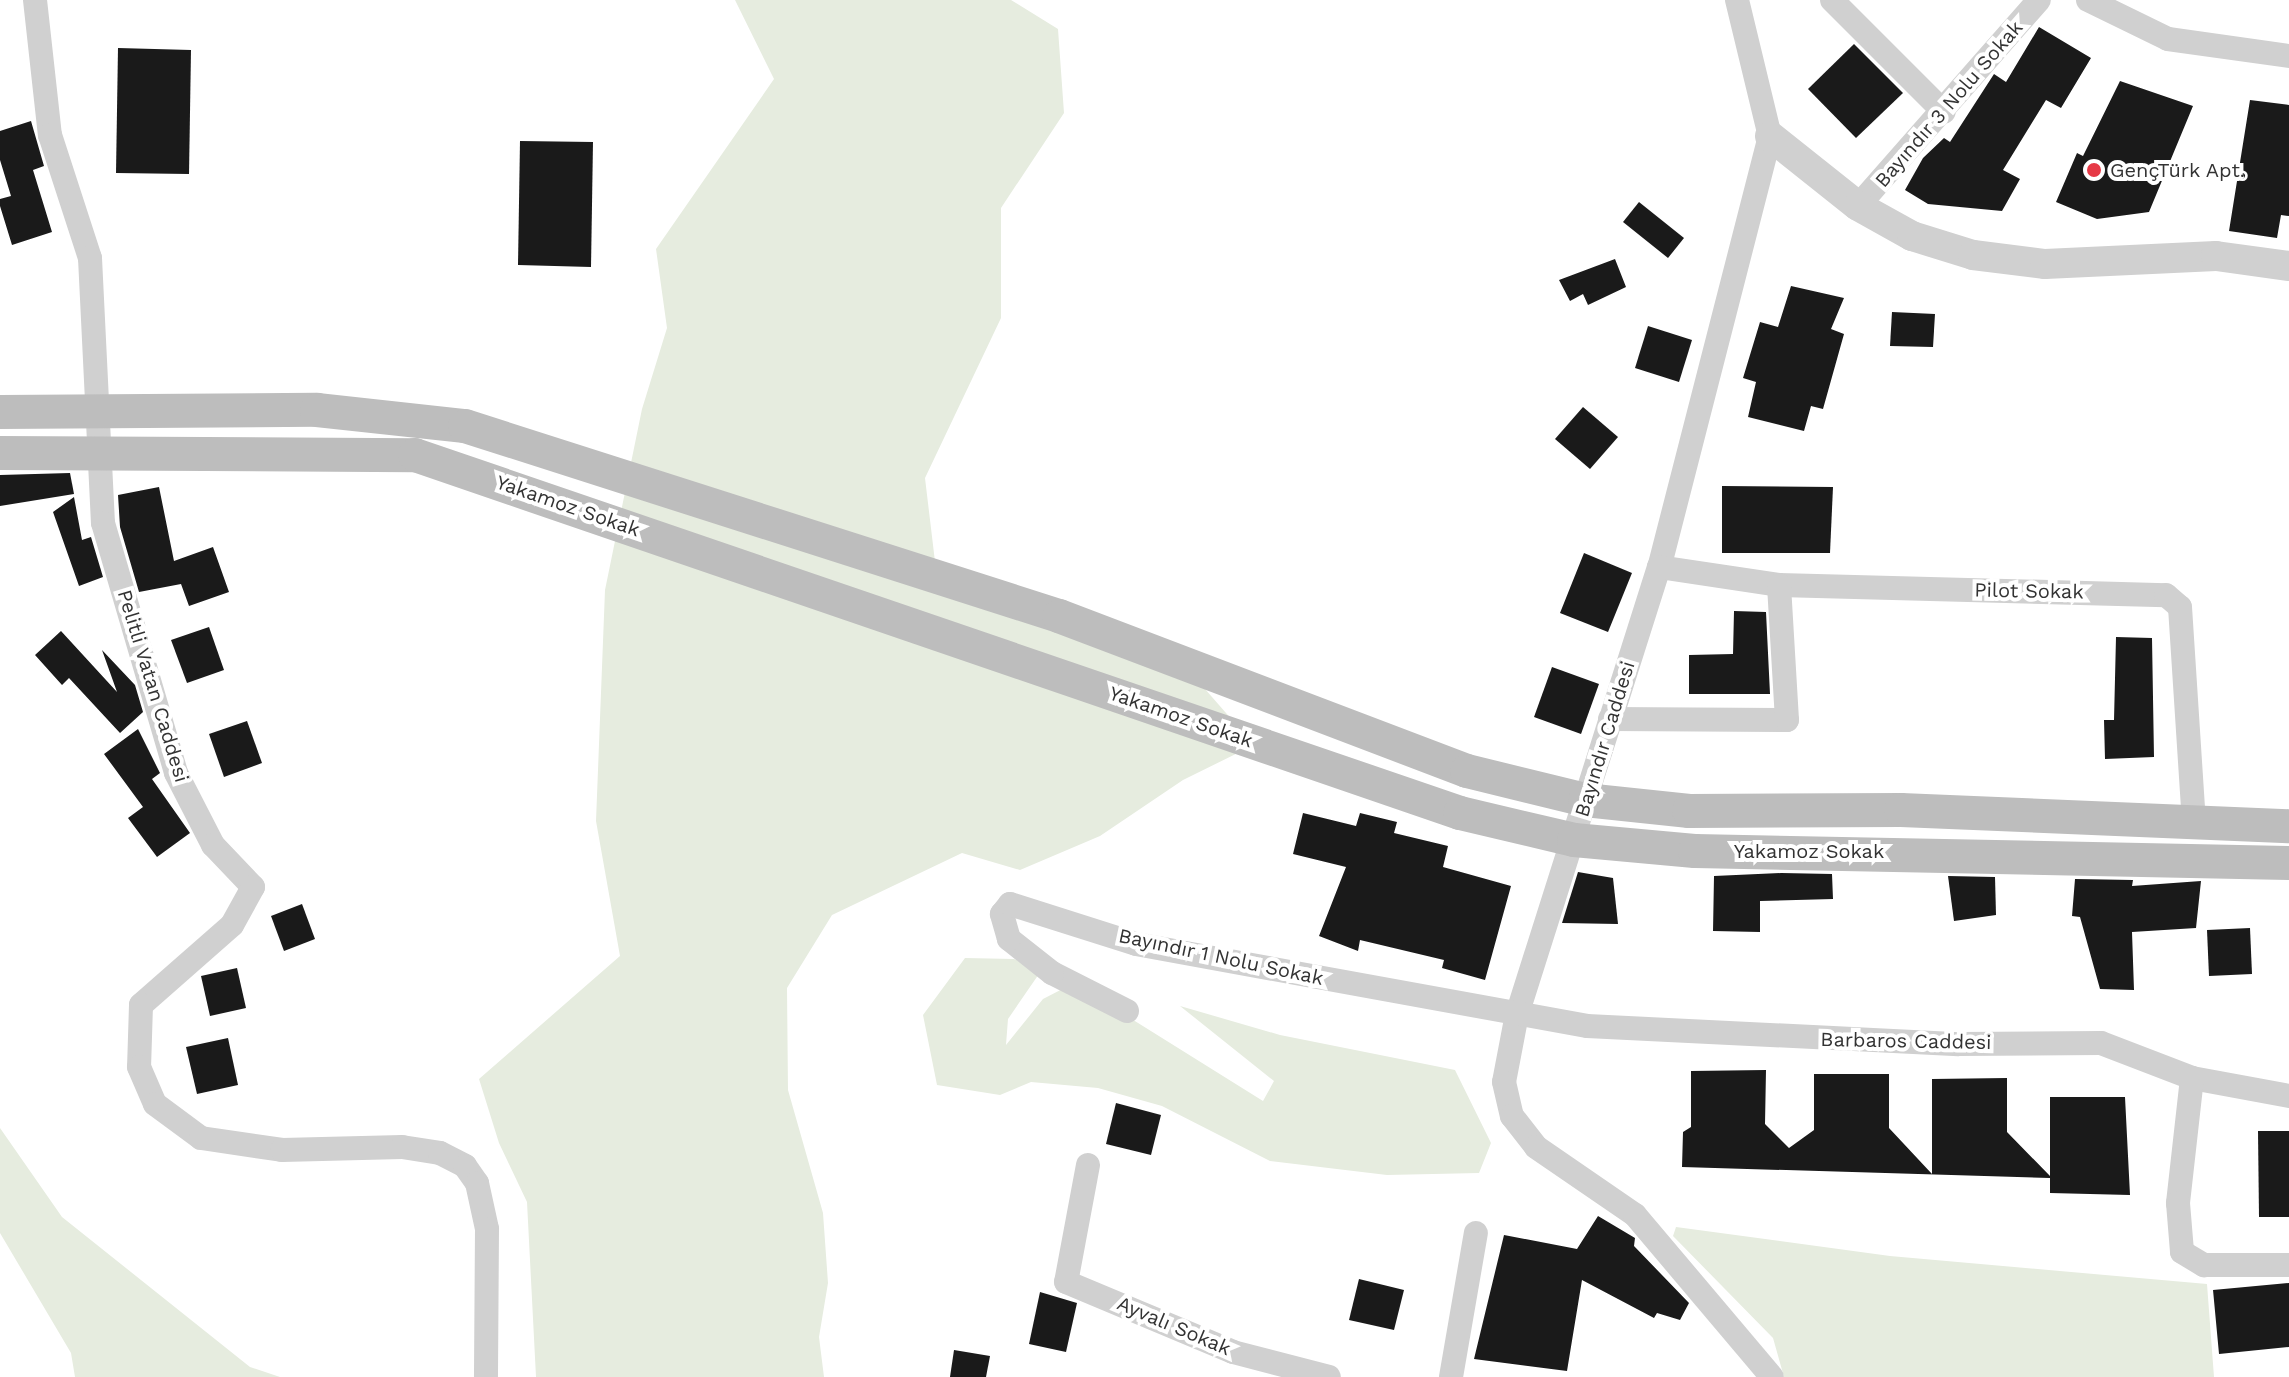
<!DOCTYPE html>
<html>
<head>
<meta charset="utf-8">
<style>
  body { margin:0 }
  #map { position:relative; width:2289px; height:1377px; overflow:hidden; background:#fff; font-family:"Work Sans",sans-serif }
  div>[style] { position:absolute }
  .green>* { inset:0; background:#e6ecdf }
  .building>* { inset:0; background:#1a1a1a }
  .minor>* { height:24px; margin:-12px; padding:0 12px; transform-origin:12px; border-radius:12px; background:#d0d0d0 }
  .tertiary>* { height:30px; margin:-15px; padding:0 15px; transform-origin:15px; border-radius:15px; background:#d0d0d0 }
  .secondary>* { height:34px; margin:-17px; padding:0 17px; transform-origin:17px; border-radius:17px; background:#bdbdbd }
  .dots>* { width:22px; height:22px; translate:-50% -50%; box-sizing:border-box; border:4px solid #fff; border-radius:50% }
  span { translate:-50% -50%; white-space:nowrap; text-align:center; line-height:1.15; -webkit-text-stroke:8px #fff; paint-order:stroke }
  .street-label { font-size:20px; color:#333 }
  .poi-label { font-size:20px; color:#333 }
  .left { translate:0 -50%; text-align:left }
</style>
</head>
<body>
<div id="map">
  <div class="green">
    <div style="clip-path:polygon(735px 0,1011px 0,1058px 29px,1064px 113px,1001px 208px,1001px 318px,925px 478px,936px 570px,1205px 689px,1254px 745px,1183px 780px,1100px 836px,1020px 870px,962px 853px,832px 915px,787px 988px,788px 1090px,823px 1213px,828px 1283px,819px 1337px,824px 1377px,536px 1377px,527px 1202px,499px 1143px,479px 1079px,620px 956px,596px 821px,605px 590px,642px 409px,667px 328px,656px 249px,774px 79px)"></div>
    <div style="clip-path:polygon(965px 958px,1014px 959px,1041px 971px,1008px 1019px,1006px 1045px,1043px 999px,1074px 983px,1263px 1101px,1274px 1081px,1180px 1006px,1280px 1035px,1455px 1070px,1491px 1143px,1479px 1173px,1387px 1175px,1270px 1161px,1162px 1106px,1098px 1088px,1031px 1082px,1000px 1095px,937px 1085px,923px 1015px)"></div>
    <div style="clip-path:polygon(0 1128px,62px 1217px,250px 1367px,280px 1377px,75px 1377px,71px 1353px,0 1233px)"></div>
    <div style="clip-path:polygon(1676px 1227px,1890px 1256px,2207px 1284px,2214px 1377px,1784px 1377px,1773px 1338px,1673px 1236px)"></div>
  </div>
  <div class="building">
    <div style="clip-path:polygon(2039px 27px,2091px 58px,2061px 108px,2046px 100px,2003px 170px,2020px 179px,2002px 211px,1928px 204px,1905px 190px,1923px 158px,1944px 138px,1950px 142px,1994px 74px,2006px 82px)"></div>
    <div style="clip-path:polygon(1854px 44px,1903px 93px,1856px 138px,1808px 89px)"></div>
    <div style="clip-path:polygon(118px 48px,191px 50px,189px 174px,116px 173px)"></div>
    <div style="clip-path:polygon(2120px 81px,2193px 106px,2149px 212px,2097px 219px,2056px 202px,2077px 153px,2083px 156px)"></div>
    <div style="clip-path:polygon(2250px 100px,2289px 105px,2289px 216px,2281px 215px,2277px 238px,2229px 231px)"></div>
    <div style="clip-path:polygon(31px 121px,44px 166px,33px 170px,52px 232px,12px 245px,0 206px,0 199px,11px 196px,0 160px,0 131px)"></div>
    <div style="clip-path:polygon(520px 141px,593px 142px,591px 267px,518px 265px)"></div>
    <div style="clip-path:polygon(1639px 202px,1684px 238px,1668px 258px,1623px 222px)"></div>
    <div style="clip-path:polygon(1615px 259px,1626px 287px,1588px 305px,1583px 294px,1570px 301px,1559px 280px)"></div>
    <div style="clip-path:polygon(1791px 286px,1844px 298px,1831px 329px,1844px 334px,1823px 409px,1811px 406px,1804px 431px,1748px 417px,1756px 382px,1743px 378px,1760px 322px,1778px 327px)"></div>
    <div style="clip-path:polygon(1892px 312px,1935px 314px,1933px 347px,1890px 346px)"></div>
    <div style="clip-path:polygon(1648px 326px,1692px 340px,1679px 382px,1635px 368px)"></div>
    <div style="clip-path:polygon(1583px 407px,1618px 437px,1590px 469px,1555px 439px)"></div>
    <div style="clip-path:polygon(70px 473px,74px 494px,0 506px,0 475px)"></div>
    <div style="clip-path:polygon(1722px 486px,1833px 487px,1830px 553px,1722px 553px)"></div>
    <div style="clip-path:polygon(159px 487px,174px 561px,213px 547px,229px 592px,189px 606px,181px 584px,139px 592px,120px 527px,118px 495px)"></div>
    <div style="clip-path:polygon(74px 497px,82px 540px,91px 537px,103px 577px,79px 586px,53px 512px)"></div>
    <div style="clip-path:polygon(1584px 553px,1632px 573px,1608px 632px,1560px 613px)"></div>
    <div style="clip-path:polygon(1734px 611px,1766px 612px,1770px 694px,1689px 694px,1689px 655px,1733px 654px)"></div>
    <div style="clip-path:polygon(209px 627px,224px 670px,187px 683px,171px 640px)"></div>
    <div style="clip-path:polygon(61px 631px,117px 692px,102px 650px,135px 685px,143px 712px,120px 733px,69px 678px,62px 685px,35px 655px)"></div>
    <div style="clip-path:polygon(2116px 637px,2152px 638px,2154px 757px,2105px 759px,2104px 720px,2114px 720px)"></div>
    <div style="clip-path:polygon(1552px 667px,1599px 684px,1581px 734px,1534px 717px)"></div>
    <div style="clip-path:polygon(247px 721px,262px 763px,224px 777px,209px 734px)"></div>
    <div style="clip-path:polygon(138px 729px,160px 773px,152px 779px,190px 833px,157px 857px,128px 818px,143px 807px,104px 754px)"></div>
    <div style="clip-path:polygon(1303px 813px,1356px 826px,1360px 813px,1397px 822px,1394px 833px,1448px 846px,1443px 867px,1511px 886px,1485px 980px,1442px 968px,1444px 960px,1360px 940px,1358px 951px,1319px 936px,1346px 867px,1293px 854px)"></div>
    <div style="clip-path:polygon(1578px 872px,1613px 878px,1618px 924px,1562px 923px)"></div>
    <div style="clip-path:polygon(1781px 873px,1832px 874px,1833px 899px,1760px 901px,1760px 932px,1713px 931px,1714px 876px)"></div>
    <div style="clip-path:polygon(1948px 876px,1995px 877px,1996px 915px,1954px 921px)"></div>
    <div style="clip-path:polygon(2075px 879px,2133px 880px,2132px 886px,2201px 881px,2196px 928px,2132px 932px,2134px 990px,2100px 989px,2080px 917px,2072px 916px)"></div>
    <div style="clip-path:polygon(302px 904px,315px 939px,284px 951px,271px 916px)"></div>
    <div style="clip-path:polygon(2250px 928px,2252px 974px,2209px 976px,2207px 930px)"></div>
    <div style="clip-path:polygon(237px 968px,246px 1008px,210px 1016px,201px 976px)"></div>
    <div style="clip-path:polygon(228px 1038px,238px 1085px,197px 1094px,186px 1047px)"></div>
    <div style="clip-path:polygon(1766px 1070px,1765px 1124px,1789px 1148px,1814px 1130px,1814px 1074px,1889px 1074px,1889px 1128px,1932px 1174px,1932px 1079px,2007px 1078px,2007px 1132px,2050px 1176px,2050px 1097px,2125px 1097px,2130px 1195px,2050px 1193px,2050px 1178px,1682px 1167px,1683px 1132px,1691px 1127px,1691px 1071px)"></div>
    <div style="clip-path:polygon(1116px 1103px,1161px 1115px,1151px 1155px,1106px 1144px)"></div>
    <div style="clip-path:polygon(2258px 1131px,2289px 1131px,2289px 1217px,2259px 1217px)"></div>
    <div style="clip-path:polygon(1598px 1216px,1635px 1238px,1634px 1246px,1689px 1303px,1680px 1320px,1657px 1313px,1654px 1318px,1582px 1280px,1567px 1371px,1474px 1359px,1504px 1235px,1577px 1249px)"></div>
    <div style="clip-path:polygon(1359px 1279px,1404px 1290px,1394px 1330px,1349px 1320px)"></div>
    <div style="clip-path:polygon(2289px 1283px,2289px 1347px,2219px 1354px,2213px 1290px)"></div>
    <div style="clip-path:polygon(1040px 1292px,1077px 1303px,1066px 1352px,1029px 1344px)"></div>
    <div style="clip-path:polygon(954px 1350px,990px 1356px,986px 1377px,950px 1377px)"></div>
  </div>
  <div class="minor">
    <div style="left:35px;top:0;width:136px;rotate:83.7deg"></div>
    <div style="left:50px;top:135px;width:129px;rotate:72deg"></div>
    <div style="left:90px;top:258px;width:265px;rotate:87.2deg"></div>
    <div style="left:103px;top:523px;width:260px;rotate:73.7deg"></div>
    <div style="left:176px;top:773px;width:81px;rotate:62.8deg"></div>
    <div style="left:213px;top:845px;width:58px;rotate:46.4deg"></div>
    <div style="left:253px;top:887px;width:43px;rotate:118.9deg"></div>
    <div style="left:232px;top:925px;width:121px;rotate:138.7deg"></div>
    <div style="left:141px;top:1005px;width:62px;rotate:91.8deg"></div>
    <div style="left:139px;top:1067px;width:40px;rotate:66.6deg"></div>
    <div style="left:155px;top:1104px;width:57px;rotate:36.5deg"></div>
    <div style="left:201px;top:1138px;width:82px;rotate:8.4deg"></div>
    <div style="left:282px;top:1150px;width:120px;rotate:-1.4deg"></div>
    <div style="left:402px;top:1147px;width:38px;rotate:9deg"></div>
    <div style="left:440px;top:1153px;width:28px;rotate:27deg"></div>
    <div style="left:465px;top:1166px;width:21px;rotate:55deg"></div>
    <div style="left:477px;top:1183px;width:47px;rotate:77.7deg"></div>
    <div style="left:487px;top:1229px;width:148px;rotate:90.4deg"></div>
    <div style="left:1737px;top:0;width:140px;rotate:76.4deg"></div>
    <div style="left:1770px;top:136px;width:445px;rotate:104.4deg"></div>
    <div style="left:1659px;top:567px;width:469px;rotate:107.6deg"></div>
    <div style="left:1517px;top:1014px;width:69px;rotate:100.8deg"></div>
    <div style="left:1504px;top:1082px;width:35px;rotate:77deg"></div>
    <div style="left:1512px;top:1116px;width:39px;rotate:52deg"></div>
    <div style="left:1536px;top:1147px;width:120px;rotate:34.5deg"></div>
    <div style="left:1635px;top:1215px;width:212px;rotate:49.8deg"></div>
    <div style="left:1832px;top:0;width:158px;rotate:45deg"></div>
    <div style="left:2088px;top:0;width:89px;rotate:26deg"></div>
    <div style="left:2168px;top:39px;width:122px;rotate:8deg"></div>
    <div style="left:1858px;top:206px;width:274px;rotate:-48.7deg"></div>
    <div style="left:1659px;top:567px;width:121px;rotate:8.5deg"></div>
    <div style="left:1779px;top:585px;width:387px;rotate:1.5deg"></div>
    <div style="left:2166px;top:595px;width:18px;rotate:41deg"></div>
    <div style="left:2180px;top:607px;width:216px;rotate:86.3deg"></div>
    <div style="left:1610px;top:719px;width:177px;rotate:0.3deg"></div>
    <div style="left:1787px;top:720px;width:135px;rotate:-93.4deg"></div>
    <div style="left:1127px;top:1011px;width:84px;rotate:-153.1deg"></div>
    <div style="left:1052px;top:973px;width:55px;rotate:-141.7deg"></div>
    <div style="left:1009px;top:939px;width:26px;rotate:-106deg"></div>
    <div style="left:1002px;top:914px;width:13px;rotate:-51deg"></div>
    <div style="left:1010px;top:904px;width:132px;rotate:17.6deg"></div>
    <div style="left:1136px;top:944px;width:458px;rotate:10.3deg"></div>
    <div style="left:1587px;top:1026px;width:372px;rotate:2.8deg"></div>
    <div style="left:1959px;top:1044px;width:142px;rotate:-0.4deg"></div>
    <div style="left:2101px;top:1043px;width:97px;rotate:21deg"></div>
    <div style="left:2192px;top:1078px;width:99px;rotate:10.5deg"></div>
    <div style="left:2192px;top:1078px;width:126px;rotate:96.4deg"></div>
    <div style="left:2178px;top:1203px;width:49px;rotate:85.3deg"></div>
    <div style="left:2182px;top:1252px;width:26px;rotate:31deg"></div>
    <div style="left:2204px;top:1265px;width:85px"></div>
    <div style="left:1088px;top:1165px;width:119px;rotate:100.6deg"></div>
    <div style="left:1066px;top:1282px;width:181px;rotate:22.7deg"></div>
    <div style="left:1233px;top:1352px;width:99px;rotate:14.6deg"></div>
    <div style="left:1451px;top:1377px;width:146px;rotate:-80.2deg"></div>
  </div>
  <div class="tertiary">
    <div style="left:1770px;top:136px;width:112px;rotate:38.5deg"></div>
    <div style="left:1858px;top:206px;width:62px;rotate:29.1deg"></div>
    <div style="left:1912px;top:236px;width:64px;rotate:17.3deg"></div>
    <div style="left:1973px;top:255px;width:73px;rotate:7.1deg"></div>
    <div style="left:2045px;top:264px;width:171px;rotate:-2.7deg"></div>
    <div style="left:2216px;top:256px;width:74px;rotate:7.8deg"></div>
  </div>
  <div class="secondary">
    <div style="left:0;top:412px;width:317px;rotate:-0.4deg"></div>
    <div style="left:317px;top:410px;width:149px;rotate:6.2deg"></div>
    <div style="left:465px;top:426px;width:624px;rotate:17.74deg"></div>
    <div style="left:1059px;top:616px;width:436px;rotate:20.8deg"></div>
    <div style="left:1467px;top:771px;width:122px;rotate:13.8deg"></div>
    <div style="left:1585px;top:800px;width:105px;rotate:6deg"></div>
    <div style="left:1689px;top:811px;width:212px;rotate:-0.3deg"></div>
    <div style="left:1901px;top:810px;width:388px;rotate:2.4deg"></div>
    <div style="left:0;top:453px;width:415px;rotate:0.3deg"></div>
    <div style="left:415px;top:455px;width:1105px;rotate:18.91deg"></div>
    <div style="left:1460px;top:813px;width:117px;rotate:13.3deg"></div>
    <div style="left:1574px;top:840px;width:121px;rotate:5.2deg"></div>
    <div style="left:1695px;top:851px;width:594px;rotate:1.16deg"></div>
  </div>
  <div class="dots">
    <div style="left:2094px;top:170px;background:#e63946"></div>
  </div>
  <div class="street-label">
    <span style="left:1949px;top:104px;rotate:-49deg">Bayındır 3 Nolu Sokak</span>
    <span style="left:568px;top:506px;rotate:19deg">Yakamoz Sokak</span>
    <span style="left:2029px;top:591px;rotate:1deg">Pilot Sokak</span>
    <span style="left:153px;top:686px;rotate:73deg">Pelitli Vatan Caddesi</span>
    <span style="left:1181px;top:717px;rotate:19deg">Yakamoz Sokak</span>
    <span style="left:1605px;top:739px;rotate:-73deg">Bayındır Caddesi</span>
    <span style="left:1809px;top:851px">Yakamoz Sokak</span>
    <span style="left:1221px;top:957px;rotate:12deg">Bayındır 1 Nolu Sokak</span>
    <span style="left:1906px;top:1041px;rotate:1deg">Barbaros Caddesi</span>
    <span style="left:1174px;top:1326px;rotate:23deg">Ayvalı Sokak</span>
  </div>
  <div class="poi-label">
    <span class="left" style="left:2110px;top:170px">GençTürk Apt.</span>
  </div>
</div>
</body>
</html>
